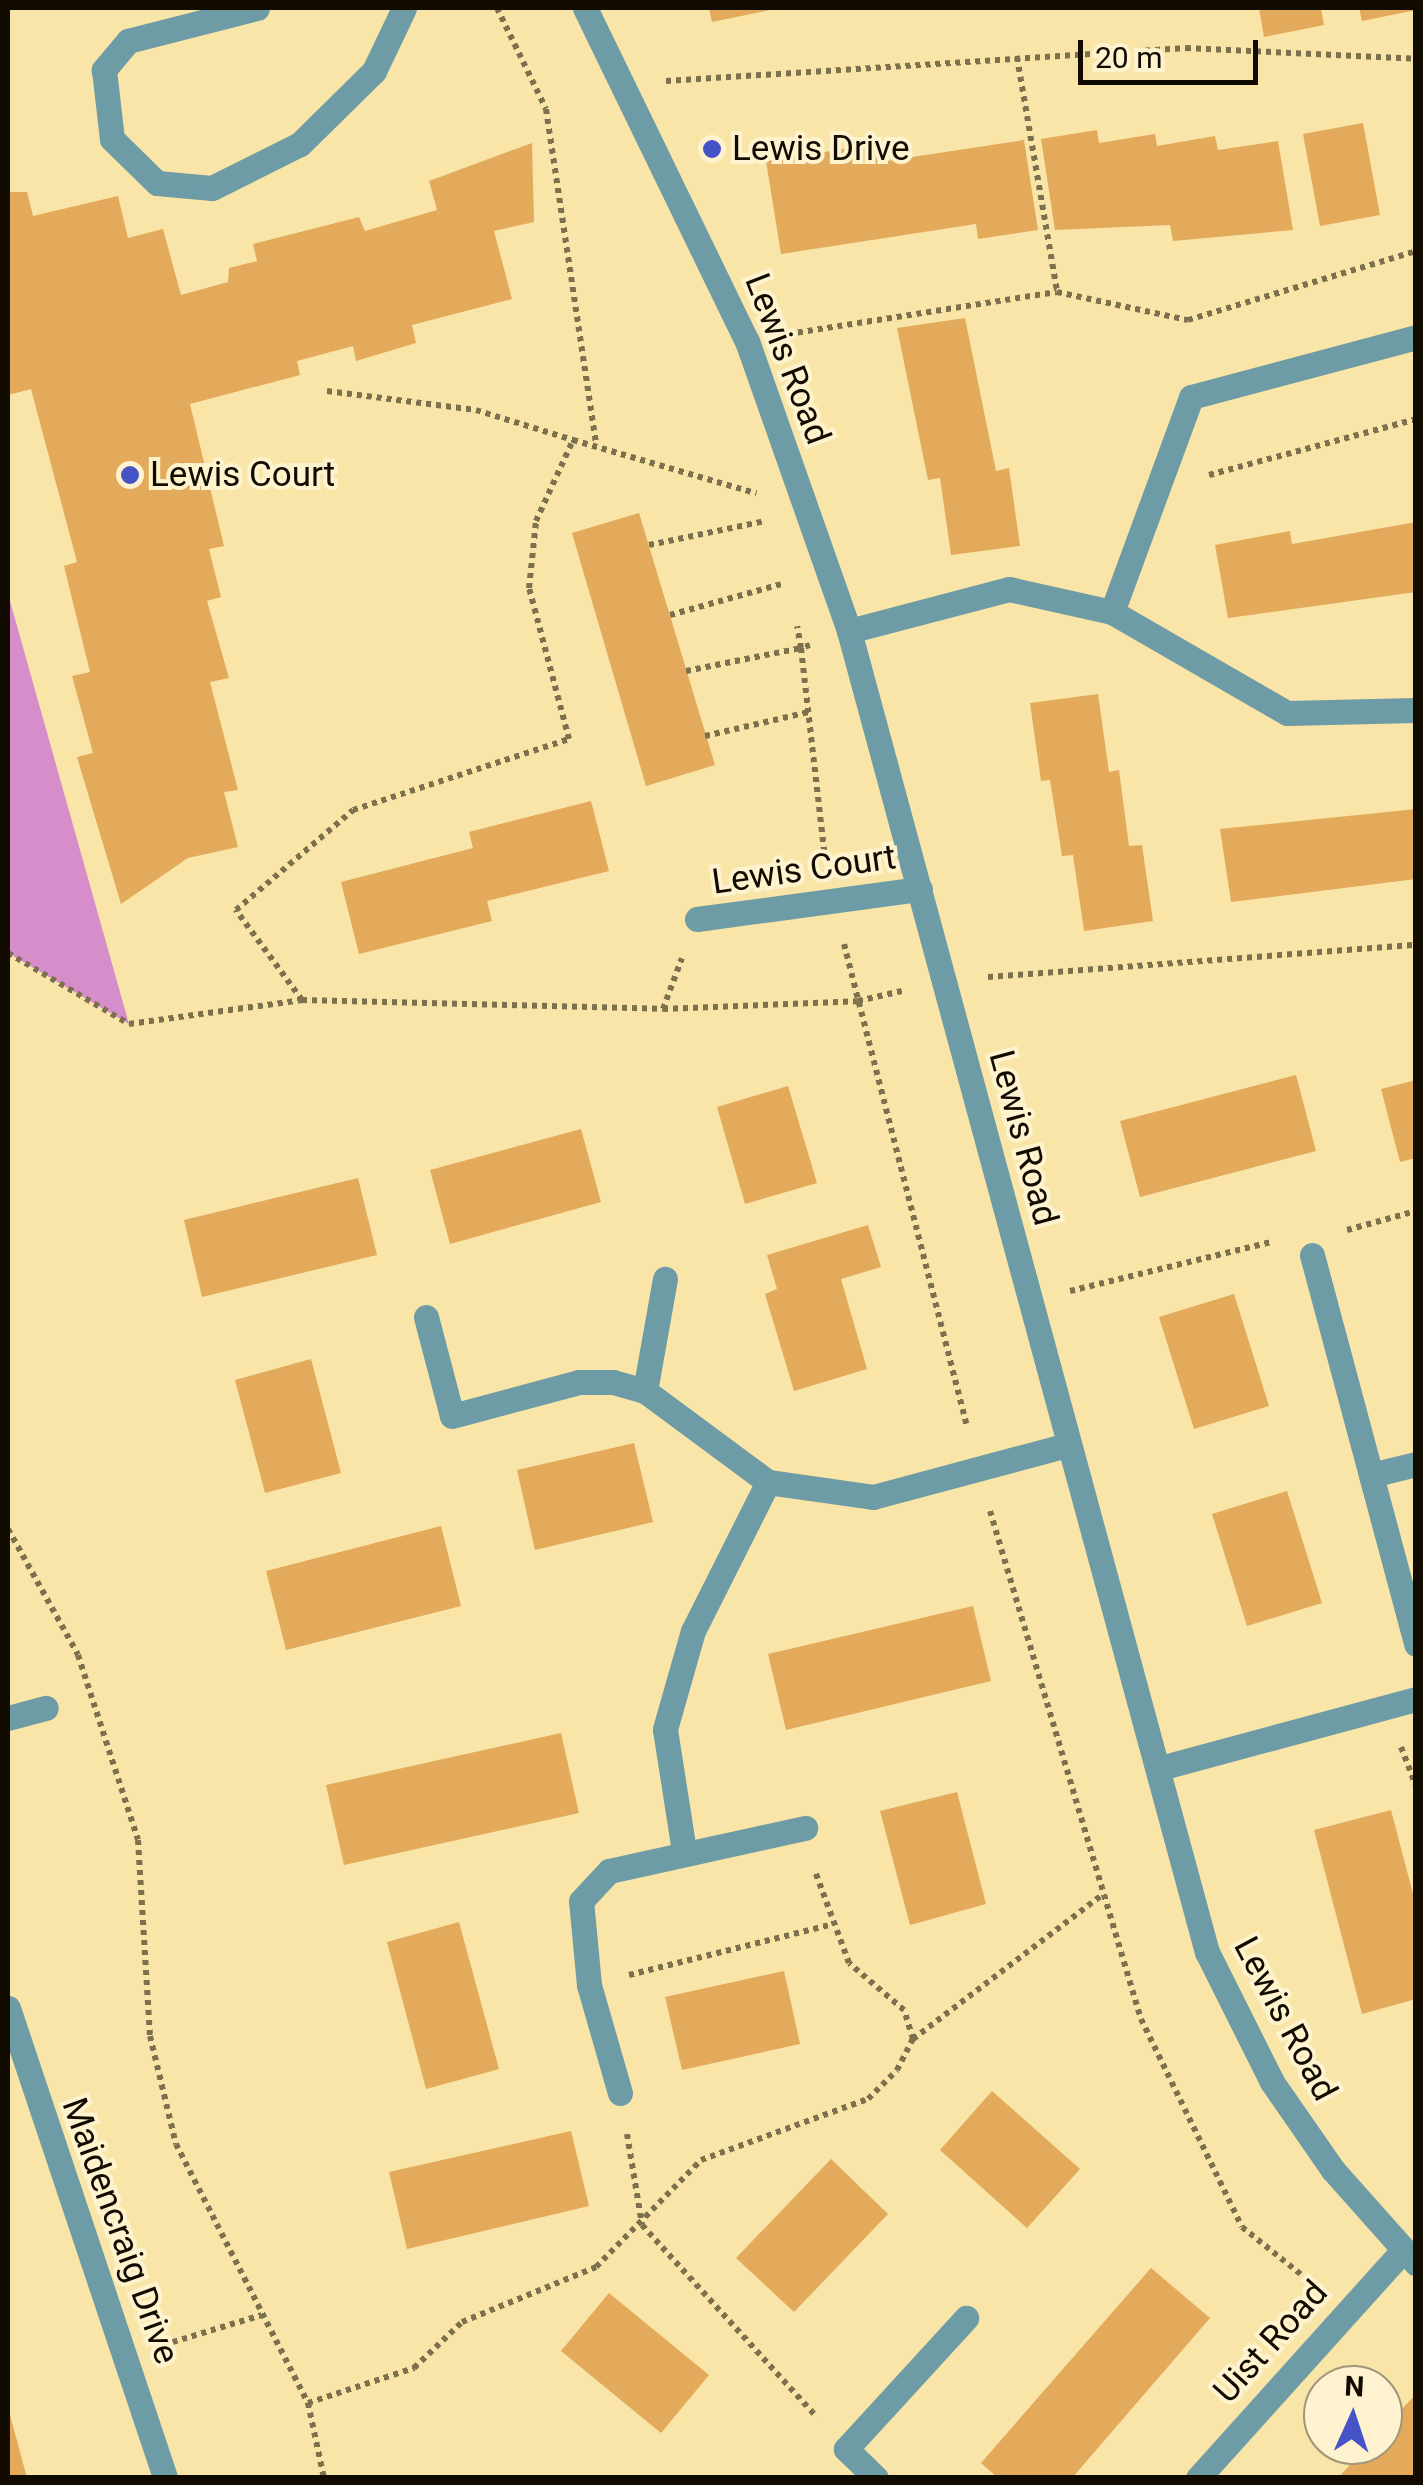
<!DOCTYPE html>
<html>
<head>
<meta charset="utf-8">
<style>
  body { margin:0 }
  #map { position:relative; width:1423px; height:2485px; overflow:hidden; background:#f8e5a7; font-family:Roboto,sans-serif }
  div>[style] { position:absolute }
  .forest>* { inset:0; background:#d68eca }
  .building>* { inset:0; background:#e3aa5c }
  .path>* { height:6px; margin-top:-3px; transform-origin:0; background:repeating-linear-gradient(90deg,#7c704d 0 5px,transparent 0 10px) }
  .street>* { height:25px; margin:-12.5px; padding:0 12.5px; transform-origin:12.5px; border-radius:12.5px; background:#6d9ba6 }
  .dots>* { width:28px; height:28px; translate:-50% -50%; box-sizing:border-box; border:5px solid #fef3ce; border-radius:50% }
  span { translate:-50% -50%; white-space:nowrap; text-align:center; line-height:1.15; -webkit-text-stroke:8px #fef3ce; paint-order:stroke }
  .poi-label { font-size:35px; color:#120b00 }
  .left { translate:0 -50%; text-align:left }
  .street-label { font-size:35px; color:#120b00 }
  .frame { position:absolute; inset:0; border:10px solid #120b00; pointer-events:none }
  .north { position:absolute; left:1303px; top:2365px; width:100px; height:100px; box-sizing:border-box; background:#fef3ce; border:2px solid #a0967c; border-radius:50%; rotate:3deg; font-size:28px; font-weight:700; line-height:40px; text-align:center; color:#120b00 }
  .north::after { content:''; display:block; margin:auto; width:35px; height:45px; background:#4553c7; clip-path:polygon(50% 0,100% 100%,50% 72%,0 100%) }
  .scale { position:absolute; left:1078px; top:40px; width:180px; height:45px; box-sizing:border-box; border:5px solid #120b00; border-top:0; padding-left:12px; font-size:30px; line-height:35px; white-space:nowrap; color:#120b00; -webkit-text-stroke:8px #fef3ce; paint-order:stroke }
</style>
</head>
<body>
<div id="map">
  <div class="forest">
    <div style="clip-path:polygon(8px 594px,129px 1024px,8px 953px)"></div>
  </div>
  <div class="building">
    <div style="clip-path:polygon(709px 8px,775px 8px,775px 9px,712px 22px)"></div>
    <div style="clip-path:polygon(1259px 8px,1321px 8px,1324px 25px,1264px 37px)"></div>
    <div style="clip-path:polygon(1359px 8px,1416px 8px,1416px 10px,1362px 21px)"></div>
    <div style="clip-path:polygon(1363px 123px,1380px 215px,1320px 226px,1303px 134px)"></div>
    <div style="clip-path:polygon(1097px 130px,1099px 143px,1155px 134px,1157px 146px,1215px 136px,1218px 150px,1278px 141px,1293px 230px,1173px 241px,1170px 225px,1055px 230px,1041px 139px)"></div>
    <div style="clip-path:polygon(1024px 140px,1038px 230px,978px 239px,976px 224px,781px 254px,766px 161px,883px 143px,886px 161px)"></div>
    <div style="clip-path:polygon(532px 143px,534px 222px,494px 231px,512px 299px,412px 325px,416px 343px,356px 361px,353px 346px,297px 361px,300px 375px,190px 404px,224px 546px,209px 549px,221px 597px,207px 601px,229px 678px,210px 682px,238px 790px,224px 792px,238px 847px,188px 858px,121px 904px,77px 757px,93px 753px,72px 676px,90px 672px,64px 566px,77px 562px,31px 389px,8px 395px,8px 192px,27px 192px,33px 216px,118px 196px,128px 238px,163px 229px,181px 295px,228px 282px,229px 268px,257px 261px,253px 244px,359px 217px,365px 231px,437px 210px,429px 181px)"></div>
    <div style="clip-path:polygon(965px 318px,996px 471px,1009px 468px,1020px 546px,951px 555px,940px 478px,928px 480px,897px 328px)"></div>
    <div style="clip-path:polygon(639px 513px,715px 765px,646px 786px,572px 533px)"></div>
    <div style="clip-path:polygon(1416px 522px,1416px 592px,1228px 618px,1215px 545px,1290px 531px,1292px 544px)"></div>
    <div style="clip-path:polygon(1098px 694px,1109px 772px,1119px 770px,1129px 846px,1142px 845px,1153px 921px,1084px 931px,1073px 855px,1062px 856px,1050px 780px,1041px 781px,1030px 703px)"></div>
    <div style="clip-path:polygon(591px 801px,609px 871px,487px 901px,492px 921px,359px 954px,341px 882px,473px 848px,469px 832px)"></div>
    <div style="clip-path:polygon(1416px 809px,1416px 879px,1231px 902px,1220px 829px)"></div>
    <div style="clip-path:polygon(1296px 1075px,1316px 1151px,1140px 1197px,1120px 1121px)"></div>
    <div style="clip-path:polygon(1416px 1080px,1416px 1158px,1400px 1162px,1381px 1089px)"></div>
    <div style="clip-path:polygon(788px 1086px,817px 1183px,745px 1204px,717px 1107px)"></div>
    <div style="clip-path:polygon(581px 1129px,601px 1202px,450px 1244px,430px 1170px)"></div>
    <div style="clip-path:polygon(358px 1178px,377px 1255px,202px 1297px,184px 1220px)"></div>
    <div style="clip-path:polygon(868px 1225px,881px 1267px,841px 1279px,867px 1369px,794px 1391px,765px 1294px,777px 1289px,767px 1255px)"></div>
    <div style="clip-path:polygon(1234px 1294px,1269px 1406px,1194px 1429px,1159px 1317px)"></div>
    <div style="clip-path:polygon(311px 1359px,341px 1473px,265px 1493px,235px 1380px)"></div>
    <div style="clip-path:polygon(634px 1443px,653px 1522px,535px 1550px,517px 1470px)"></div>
    <div style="clip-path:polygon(1287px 1491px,1322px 1603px,1247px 1626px,1212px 1514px)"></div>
    <div style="clip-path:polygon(441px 1526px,461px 1606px,286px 1650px,266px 1571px)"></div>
    <div style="clip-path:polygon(973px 1606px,991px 1681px,786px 1730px,768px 1654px)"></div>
    <div style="clip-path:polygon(561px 1733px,579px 1813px,344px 1865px,326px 1785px)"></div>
    <div style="clip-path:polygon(957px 1792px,986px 1904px,910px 1925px,880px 1811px)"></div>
    <div style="clip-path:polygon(1391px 1810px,1416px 1905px,1416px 1999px,1362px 2014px,1314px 1830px)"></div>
    <div style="clip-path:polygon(459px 1922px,499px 2069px,426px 2089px,387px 1942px)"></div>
    <div style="clip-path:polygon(784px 1971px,800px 2044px,682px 2070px,665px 1997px)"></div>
    <div style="clip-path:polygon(992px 2091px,1080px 2169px,1027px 2228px,940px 2150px)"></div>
    <div style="clip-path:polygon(571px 2131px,589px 2206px,407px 2249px,389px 2172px)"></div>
    <div style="clip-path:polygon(831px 2159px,888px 2214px,794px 2312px,736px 2258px)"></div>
    <div style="clip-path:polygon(1151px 2268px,1210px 2318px,1072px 2478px,998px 2478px,981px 2463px)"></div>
    <div style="clip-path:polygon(609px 2293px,709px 2375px,661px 2433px,561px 2351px)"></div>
    <div style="clip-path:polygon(1416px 2394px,1416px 2478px,1338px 2478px,1368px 2445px,1383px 2445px,1383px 2429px)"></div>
    <div style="clip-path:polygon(8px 2411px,9px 2411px,27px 2478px,8px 2478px)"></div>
  </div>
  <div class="path">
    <div style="left:497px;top:8px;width:112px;rotate:64.1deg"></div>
    <div style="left:546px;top:109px;width:337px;rotate:81.5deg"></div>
    <div style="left:1017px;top:57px;width:238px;rotate:80.3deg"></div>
    <div style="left:666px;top:81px;width:521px;rotate:-3.63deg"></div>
    <div style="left:1186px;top:48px;width:230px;rotate:2.7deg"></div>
    <div style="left:788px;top:334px;width:272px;rotate:-8.9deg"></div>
    <div style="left:1057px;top:292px;width:134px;rotate:12.1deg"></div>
    <div style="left:1188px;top:320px;width:238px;rotate:-16.8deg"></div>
    <div style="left:327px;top:391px;width:150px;rotate:7.3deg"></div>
    <div style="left:476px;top:410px;width:102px;rotate:17.2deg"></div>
    <div style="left:1209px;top:475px;width:214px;rotate:-15.1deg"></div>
    <div style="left:649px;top:545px;width:118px;rotate:-11.7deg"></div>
    <div style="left:670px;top:615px;width:119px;rotate:-15.5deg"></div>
    <div style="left:810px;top:645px;width:9px;rotate:162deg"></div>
    <div style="left:801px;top:648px;width:212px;rotate:83.5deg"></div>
    <div style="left:686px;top:671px;width:117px;rotate:-11.3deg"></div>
    <div style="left:801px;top:648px;width:22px;rotate:-100deg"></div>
    <div style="left:705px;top:736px;width:107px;rotate:-13deg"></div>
    <div style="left:844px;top:944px;width:497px;rotate:75.7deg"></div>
    <div style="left:8px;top:953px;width:140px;rotate:30.4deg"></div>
    <div style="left:129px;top:1024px;width:175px;rotate:-7.9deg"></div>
    <div style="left:302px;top:1000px;width:361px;rotate:1.4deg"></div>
    <div style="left:663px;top:1009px;width:54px;rotate:-69.6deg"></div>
    <div style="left:988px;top:977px;width:429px;rotate:-4.3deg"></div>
    <div style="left:302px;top:1000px;width:112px;rotate:-126.3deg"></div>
    <div style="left:236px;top:910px;width:154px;rotate:-40.5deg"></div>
    <div style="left:353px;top:810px;width:227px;rotate:-18.2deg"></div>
    <div style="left:569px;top:739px;width:156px;rotate:-104.8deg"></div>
    <div style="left:529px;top:588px;width:67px;rotate:-84deg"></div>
    <div style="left:536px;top:521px;width:89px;rotate:-65.4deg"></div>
    <div style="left:573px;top:440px;width:191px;rotate:16.2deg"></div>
    <div style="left:663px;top:1009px;width:195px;rotate:-2.3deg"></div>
    <div style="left:858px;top:1001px;width:45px;rotate:-12.8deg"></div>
    <div style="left:1347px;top:1230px;width:72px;rotate:-15.4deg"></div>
    <div style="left:1070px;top:1291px;width:207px;rotate:-13.7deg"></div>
    <div style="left:990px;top:1511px;width:530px;rotate:73.45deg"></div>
    <div style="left:1141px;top:2019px;width:231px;rotate:64.1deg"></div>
    <div style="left:1242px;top:2227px;width:91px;rotate:38.8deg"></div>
    <div style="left:8px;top:1529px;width:144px;rotate:60.9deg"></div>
    <div style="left:78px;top:1655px;width:194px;rotate:72deg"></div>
    <div style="left:138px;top:1840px;width:196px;rotate:86.5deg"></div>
    <div style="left:150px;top:2036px;width:111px;rotate:76.5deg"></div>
    <div style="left:176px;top:2144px;width:291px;rotate:63deg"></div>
    <div style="left:308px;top:2403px;width:77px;rotate:78deg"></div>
    <div style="left:1401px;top:1747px;width:42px;rotate:69deg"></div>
    <div style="left:629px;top:1975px;width:206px;rotate:-14deg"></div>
    <div style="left:913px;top:2039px;width:239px;rotate:-37.3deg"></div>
    <div style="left:627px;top:2134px;width:92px;rotate:80.6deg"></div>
    <div style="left:642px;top:2225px;width:260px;rotate:47.7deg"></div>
    <div style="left:163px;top:2345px;width:103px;rotate:-16.9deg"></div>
    <div style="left:308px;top:2403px;width:112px;rotate:-18.3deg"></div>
    <div style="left:414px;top:2368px;width:66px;rotate:-43.8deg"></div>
    <div style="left:462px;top:2322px;width:145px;rotate:-22.3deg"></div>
    <div style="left:596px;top:2267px;width:150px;rotate:-45.5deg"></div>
    <div style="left:701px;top:2160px;width:178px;rotate:-20.1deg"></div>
    <div style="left:868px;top:2099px;width:41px;rotate:-45deg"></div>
    <div style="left:897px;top:2070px;width:35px;rotate:-63deg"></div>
    <div style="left:913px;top:2039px;width:30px;rotate:-107deg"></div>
    <div style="left:904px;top:2010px;width:72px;rotate:-139.5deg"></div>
    <div style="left:849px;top:1963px;width:98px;rotate:-110.3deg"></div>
  </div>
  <div class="street">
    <div style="left:257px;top:8px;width:133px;rotate:165.7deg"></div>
    <div style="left:128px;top:41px;width:38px;rotate:130deg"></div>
    <div style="left:104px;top:70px;width:69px;rotate:83.4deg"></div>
    <div style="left:112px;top:139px;width:63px;rotate:44.4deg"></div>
    <div style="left:157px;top:183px;width:55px;rotate:5.2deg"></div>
    <div style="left:212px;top:188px;width:98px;rotate:-26.6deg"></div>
    <div style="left:300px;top:144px;width:104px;rotate:-44.6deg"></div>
    <div style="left:374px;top:71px;width:70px;rotate:-64.5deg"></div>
    <div style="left:585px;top:8px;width:370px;rotate:64.1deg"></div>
    <div style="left:747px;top:341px;width:307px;rotate:70.6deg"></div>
    <div style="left:849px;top:631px;width:1369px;rotate:74.84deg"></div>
    <div style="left:1207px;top:1952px;width:145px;rotate:63.4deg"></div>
    <div style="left:1272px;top:2082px;width:107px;rotate:55.3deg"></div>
    <div style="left:1333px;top:2170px;width:125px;rotate:48.3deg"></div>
    <div style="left:1112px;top:612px;width:229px;rotate:-69.8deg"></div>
    <div style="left:1191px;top:397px;width:233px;rotate:-14.9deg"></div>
    <div style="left:849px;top:631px;width:165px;rotate:-14.7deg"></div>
    <div style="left:1009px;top:589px;width:106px;rotate:12.6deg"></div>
    <div style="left:1112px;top:612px;width:202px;rotate:30deg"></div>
    <div style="left:1287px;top:713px;width:129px;rotate:-1.3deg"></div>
    <div style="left:697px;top:919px;width:225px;rotate:-7.7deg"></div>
    <div style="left:1312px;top:1255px;width:403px;rotate:75deg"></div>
    <div style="left:426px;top:1317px;width:102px;rotate:75.3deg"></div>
    <div style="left:452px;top:1416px;width:131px;rotate:-15deg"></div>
    <div style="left:579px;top:1382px;width:34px"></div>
    <div style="left:613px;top:1382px;width:33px;rotate:16deg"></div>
    <div style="left:645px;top:1391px;width:153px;rotate:36.5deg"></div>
    <div style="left:645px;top:1391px;width:114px;rotate:-79.9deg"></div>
    <div style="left:1371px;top:1475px;width:46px;rotate:-13.7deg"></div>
    <div style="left:8px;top:1718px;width:39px;rotate:-15deg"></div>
    <div style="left:1160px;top:1768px;width:265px;rotate:-15.1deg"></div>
    <div style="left:684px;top:1851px;width:123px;rotate:-98.9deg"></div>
    <div style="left:665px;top:1729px;width:102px;rotate:-74.1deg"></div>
    <div style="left:693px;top:1631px;width:167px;rotate:-63.3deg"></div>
    <div style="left:768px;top:1482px;width:106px;rotate:8.1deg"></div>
    <div style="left:873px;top:1497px;width:201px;rotate:-15deg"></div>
    <div style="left:8px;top:2008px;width:496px;rotate:71.5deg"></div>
    <div style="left:620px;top:2093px;width:112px;rotate:-106deg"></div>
    <div style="left:589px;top:1985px;width:84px;rotate:-95.4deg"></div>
    <div style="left:581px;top:1901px;width:41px;rotate:-47deg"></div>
    <div style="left:609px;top:1871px;width:201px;rotate:-12.4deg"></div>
    <div style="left:876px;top:2478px;width:42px;rotate:-136deg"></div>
    <div style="left:846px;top:2449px;width:178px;rotate:-47.5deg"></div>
    <div style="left:1198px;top:2478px;width:300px;rotate:-48deg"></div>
  </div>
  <div class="dots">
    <div style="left:712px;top:149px;background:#4553c7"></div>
    <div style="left:130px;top:475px;background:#4553c7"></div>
  </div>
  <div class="poi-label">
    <span class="left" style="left:732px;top:149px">Lewis Drive</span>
    <span class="left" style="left:150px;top:475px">Lewis Court</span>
  </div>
  <div class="street-label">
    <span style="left:787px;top:359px;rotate:69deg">Lewis Road</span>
    <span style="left:804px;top:870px;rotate:-8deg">Lewis Court</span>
    <span style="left:1023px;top:1138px;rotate:75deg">Lewis Road</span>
    <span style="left:1285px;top:2019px;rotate:62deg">Lewis Road</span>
    <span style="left:120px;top:2231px;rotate:70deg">Maidencraig Drive</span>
    <span style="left:1271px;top:2342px;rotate:-48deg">Uist Road</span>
  </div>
  <div class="frame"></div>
  <div class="north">N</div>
  <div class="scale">20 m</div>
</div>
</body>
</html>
